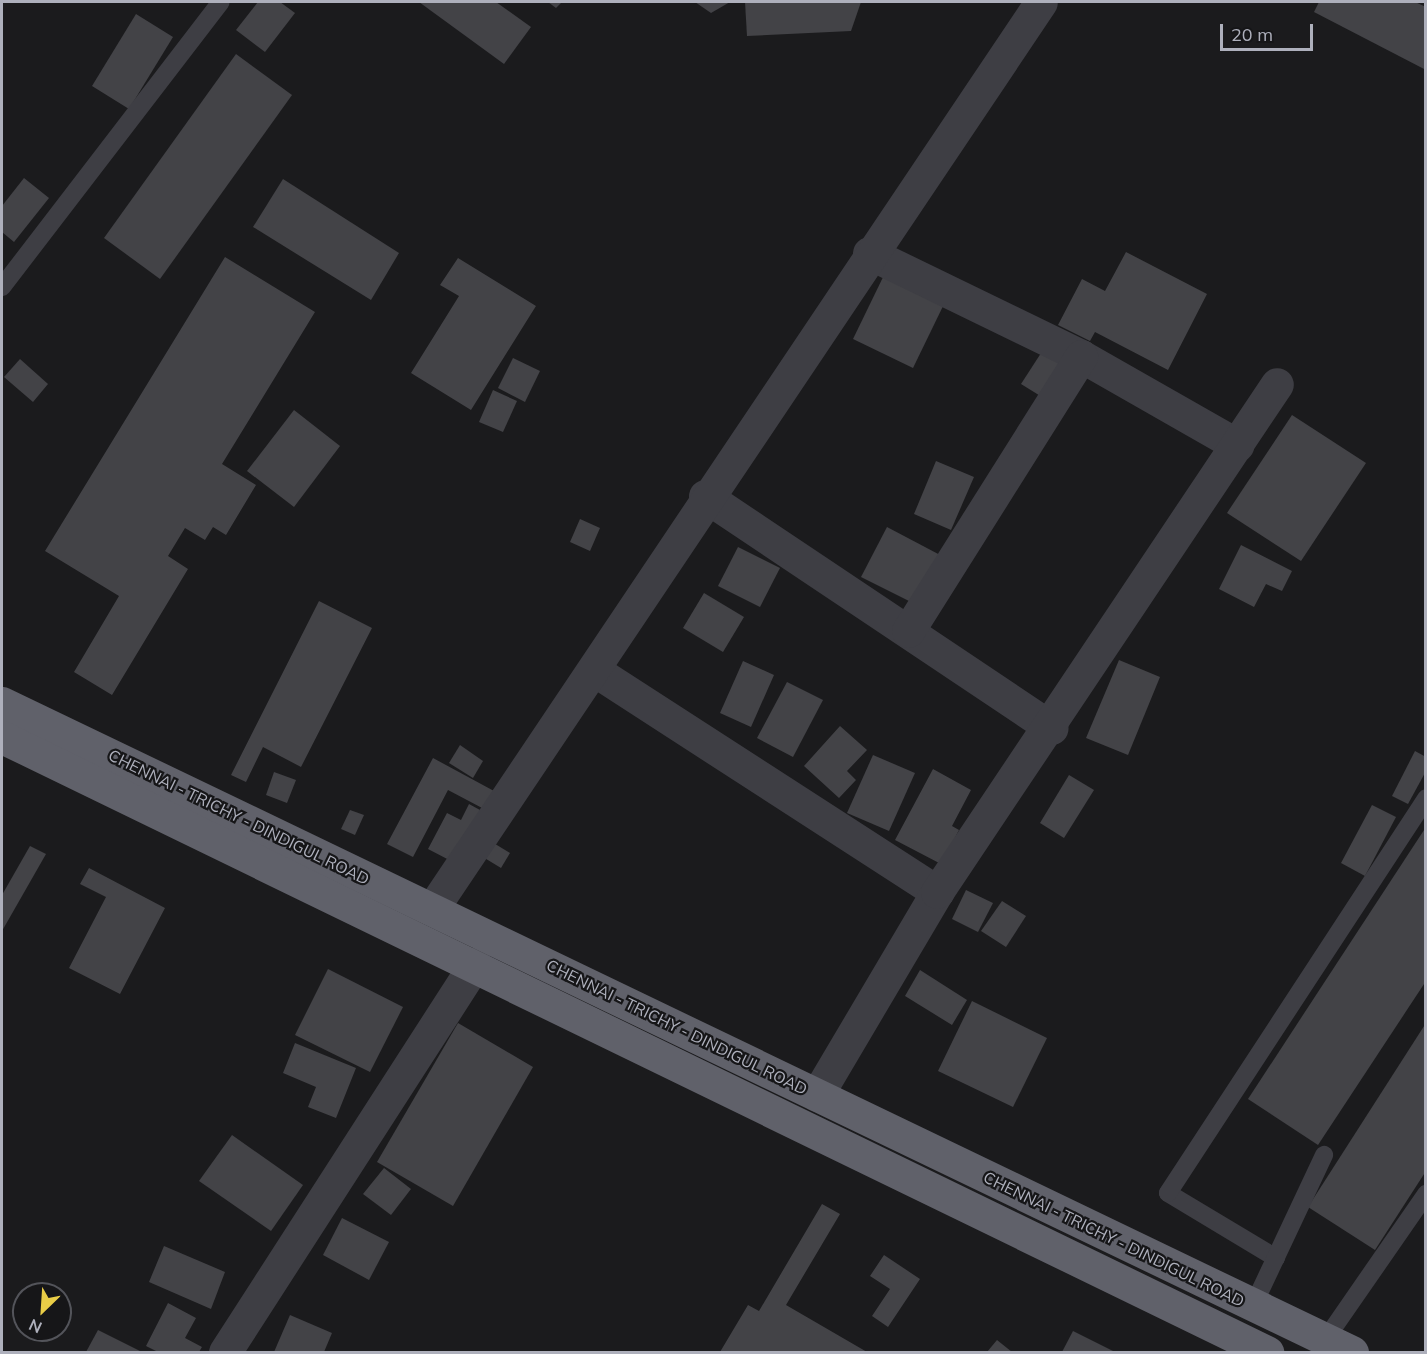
<!DOCTYPE html>
<html>
<head>
<meta charset="utf-8">
<style>
  body { margin:0 }
  #map { position:relative; width:1427px; height:1354px; overflow:hidden; background:#1b1b1d; font-family:Mulish,sans-serif }
  div>[style] { position:absolute }
  .building>* { inset:0; background:#434347 }
  .service>* { height:18px; margin:-9px; padding:0 9px; transform-origin:9px; border-radius:9px; background:#3e3e44 }
  .minor>* { height:33px; margin:-16.5px; padding:0 16.5px; transform-origin:16.5px; border-radius:16.5px; background:#3e3e44 }
  .trunk>* { height:33px; margin:-16.5px; padding:0 16.5px; transform-origin:16.5px; border-radius:16.5px; background:#60616a }
  span { translate:-50% -50%; white-space:nowrap; text-align:center; line-height:1.15; -webkit-text-stroke:4.5px #161618; paint-order:stroke }
  .street-label { font-size:16px; color:#aeb0bc }
  .frame { position:absolute; inset:0; border:3px solid #aeb0bc; pointer-events:none }
  .north { position:absolute; left:12px; top:1282px; width:60px; height:60px; box-sizing:border-box; background:#161618; border:2px solid #53545a; border-radius:50%; rotate:205deg; font-size:16px; font-weight:700; line-height:24px; text-align:center; color:#aeb0bc }
  .north::after { content:''; display:block; margin:auto; width:21px; height:27px; background:#e9cd47; clip-path:polygon(50% 0,100% 100%,50% 72%,0 100%) }
  .scale { position:absolute; left:1220px; top:24px; width:93px; height:27px; box-sizing:border-box; border:3px solid #aeb0bc; border-top:0; padding-left:8px; font-size:18px; line-height:21px; white-space:nowrap; color:#aeb0bc; -webkit-text-stroke:4px #161618; paint-order:stroke }
</style>
</head>
<body>
<div id="map">
  <div class="building">
    <div style="clip-path:polygon(258px 2px,280px 2px,295px 13px,265px 52px,236px 30px)"></div>
    <div style="clip-path:polygon(419px 2px,496px 2px,531px 27px,504px 64px)"></div>
    <div style="clip-path:polygon(548px 2px,562px 2px,556px 8px)"></div>
    <div style="clip-path:polygon(695px 2px,730px 2px,711px 13px)"></div>
    <div style="clip-path:polygon(745px 2px,861px 2px,851px 31px,747px 36px)"></div>
    <div style="clip-path:polygon(1319px 2px,1415px 2px,1426px 7px,1426px 70px,1314px 12px)"></div>
    <div style="clip-path:polygon(136px 14px,173px 37px,129px 109px,92px 86px)"></div>
    <div style="clip-path:polygon(236px 54px,292px 95px,160px 279px,104px 238px)"></div>
    <div style="clip-path:polygon(24px 178px,49px 198px,14px 242px,2px 232px,2px 206px)"></div>
    <div style="clip-path:polygon(283px 179px,399px 253px,371px 300px,253px 227px)"></div>
    <div style="clip-path:polygon(1126px 252px,1207px 294px,1168px 370px,1095px 332px,1090px 341px,1058px 325px,1082px 279px,1105px 291px)"></div>
    <div style="clip-path:polygon(225px 257px,315px 312px,222px 464px,256px 485px,226px 535px,213px 527px,205px 540px,185px 528px,168px 556px,188px 569px,112px 695px,74px 672px,119px 596px,45px 551px)"></div>
    <div style="clip-path:polygon(458px 258px,536px 306px,471px 410px,411px 373px,459px 296px,440px 285px)"></div>
    <div style="clip-path:polygon(886px 271px,946px 300px,913px 368px,853px 339px)"></div>
    <div style="clip-path:polygon(1043px 350px,1064px 363px,1042px 397px,1021px 384px)"></div>
    <div style="clip-path:polygon(513px 358px,540px 371px,525px 402px,498px 388px)"></div>
    <div style="clip-path:polygon(20px 359px,48px 384px,33px 402px,4px 377px)"></div>
    <div style="clip-path:polygon(493px 390px,517px 401px,503px 432px,479px 422px)"></div>
    <div style="clip-path:polygon(294px 410px,340px 446px,294px 507px,247px 471px)"></div>
    <div style="clip-path:polygon(1292px 415px,1366px 463px,1301px 561px,1227px 513px)"></div>
    <div style="clip-path:polygon(936px 461px,974px 477px,951px 530px,914px 514px)"></div>
    <div style="clip-path:polygon(580px 519px,600px 528px,590px 551px,570px 542px)"></div>
    <div style="clip-path:polygon(887px 527px,942px 556px,917px 605px,861px 577px)"></div>
    <div style="clip-path:polygon(1241px 545px,1292px 571px,1282px 591px,1266px 584px,1254px 607px,1219px 589px)"></div>
    <div style="clip-path:polygon(738px 547px,780px 568px,760px 607px,718px 586px)"></div>
    <div style="clip-path:polygon(704px 593px,744px 617px,723px 652px,683px 628px)"></div>
    <div style="clip-path:polygon(319px 601px,372px 628px,301px 767px,263px 747px,246px 782px,231px 775px)"></div>
    <div style="clip-path:polygon(1119px 660px,1160px 677px,1128px 755px,1086px 738px)"></div>
    <div style="clip-path:polygon(743px 661px,774px 675px,751px 727px,720px 713px)"></div>
    <div style="clip-path:polygon(787px 682px,823px 700px,793px 757px,757px 738px)"></div>
    <div style="clip-path:polygon(840px 726px,867px 750px,847px 771px,856px 780px,839px 798px,804px 766px)"></div>
    <div style="clip-path:polygon(460px 745px,483px 761px,473px 778px,449px 763px)"></div>
    <div style="clip-path:polygon(1415px 751px,1426px 757px,1426px 771px,1408px 804px,1392px 796px)"></div>
    <div style="clip-path:polygon(873px 755px,915px 773px,889px 831px,847px 813px)"></div>
    <div style="clip-path:polygon(433px 758px,494px 791px,484px 809px,448px 790px,413px 857px,387px 844px)"></div>
    <div style="clip-path:polygon(933px 769px,971px 790px,952px 826px,959px 830px,941px 864px,895px 840px)"></div>
    <div style="clip-path:polygon(274px 772px,296px 780px,287px 803px,266px 795px)"></div>
    <div style="clip-path:polygon(1069px 775px,1094px 790px,1064px 838px,1040px 823px)"></div>
    <div style="clip-path:polygon(469px 804px,480px 810px,453px 862px,428px 849px,447px 813px,461px 820px)"></div>
    <div style="clip-path:polygon(1372px 805px,1396px 817px,1365px 876px,1341px 863px)"></div>
    <div style="clip-path:polygon(350px 810px,364px 815px,355px 835px,341px 829px)"></div>
    <div style="clip-path:polygon(1426px 827px,1426px 981px,1318px 1145px,1248px 1099px)"></div>
    <div style="clip-path:polygon(482px 836px,510px 853px,501px 868px,473px 851px)"></div>
    <div style="clip-path:polygon(30px 846px,46px 854px,2px 931px,2px 895px)"></div>
    <div style="clip-path:polygon(89px 868px,165px 908px,120px 994px,69px 968px,106px 897px,80px 884px)"></div>
    <div style="clip-path:polygon(966px 890px,993px 903px,978px 932px,952px 919px)"></div>
    <div style="clip-path:polygon(1002px 901px,1026px 916px,1006px 947px,981px 931px)"></div>
    <div style="clip-path:polygon(328px 969px,403px 1007px,370px 1072px,295px 1035px)"></div>
    <div style="clip-path:polygon(920px 970px,967px 1000px,952px 1025px,905px 996px)"></div>
    <div style="clip-path:polygon(972px 1001px,1047px 1038px,1013px 1107px,938px 1071px)"></div>
    <div style="clip-path:polygon(458px 1023px,533px 1067px,453px 1206px,377px 1162px)"></div>
    <div style="clip-path:polygon(1426px 1023px,1426px 1171px,1375px 1250px,1308px 1207px)"></div>
    <div style="clip-path:polygon(295px 1043px,356px 1068px,336px 1118px,308px 1107px,316px 1087px,283px 1073px)"></div>
    <div style="clip-path:polygon(232px 1135px,303px 1185px,271px 1231px,199px 1181px)"></div>
    <div style="clip-path:polygon(384px 1168px,411px 1189px,391px 1215px,363px 1194px)"></div>
    <div style="clip-path:polygon(822px 1204px,840px 1214px,786px 1305px,867px 1352px,720px 1352px,748px 1305px,759px 1311px)"></div>
    <div style="clip-path:polygon(342px 1218px,389px 1242px,369px 1280px,323px 1255px)"></div>
    <div style="clip-path:polygon(164px 1246px,225px 1272px,211px 1309px,149px 1282px)"></div>
    <div style="clip-path:polygon(884px 1255px,920px 1279px,888px 1327px,872px 1316px,890px 1289px,870px 1276px)"></div>
    <div style="clip-path:polygon(168px 1303px,196px 1318px,185px 1338px,202px 1347px,199px 1352px,158px 1352px,146px 1346px)"></div>
    <div style="clip-path:polygon(290px 1315px,332px 1333px,324px 1352px,274px 1352px)"></div>
    <div style="clip-path:polygon(98px 1330px,142px 1352px,86px 1352px)"></div>
    <div style="clip-path:polygon(1073px 1331px,1115px 1352px,1062px 1352px)"></div>
    <div style="clip-path:polygon(997px 1340px,1012px 1352px,987px 1352px)"></div>
  </div>
  <div class="service">
    <div style="left:2px;top:287px;width:359px;rotate:-52.5deg"></div>
    <div style="left:1276px;top:1258px;width:126px;rotate:-149deg"></div>
    <div style="left:1168px;top:1193px;width:472px;rotate:-56.8deg"></div>
    <div style="left:1253px;top:1306px;width:167px;rotate:-64.8deg"></div>
    <div style="left:1325px;top:1340px;width:178px;rotate:-55.3deg"></div>
  </div>
  <div class="minor">
    <div style="left:869px;top:253px;width:236px;rotate:25.9deg"></div>
    <div style="left:1081px;top:356px;width:180px;rotate:29.7deg"></div>
    <div style="left:705px;top:496px;width:417px;rotate:33.8deg"></div>
    <div style="left:908px;top:631px;width:325px;rotate:-57.8deg"></div>
    <div style="left:594px;top:670px;width:409px;rotate:32.9deg"></div>
    <div style="left:432px;top:909px;width:1092px;rotate:-56.12deg"></div>
    <div style="left:817px;top:1095px;width:236px;rotate:-59.4deg"></div>
    <div style="left:937px;top:892px;width:611px;rotate:-56.21deg"></div>
    <div style="left:225px;top:1352px;width:462px;rotate:-57.2deg"></div>
  </div>
  <div class="trunk">
    <div style="left:2px;top:703px;width:1498px;rotate:25.68deg"></div>
    <div style="left:2px;top:737px;width:1407px;rotate:25.93deg"></div>
  </div>
  <div class="street-label">
    <span style="left:239px;top:817px;rotate:26deg">CHENNAI - TRICHY - DINDIGUL ROAD</span>
    <span style="left:677px;top:1027px;rotate:26deg">CHENNAI - TRICHY - DINDIGUL ROAD</span>
    <span style="left:1114px;top:1239px;rotate:26deg">CHENNAI - TRICHY - DINDIGUL ROAD</span>
  </div>
  <div class="frame"></div>
  <div class="north">N</div>
  <div class="scale">20 m</div>
</div>
</body>
</html>
